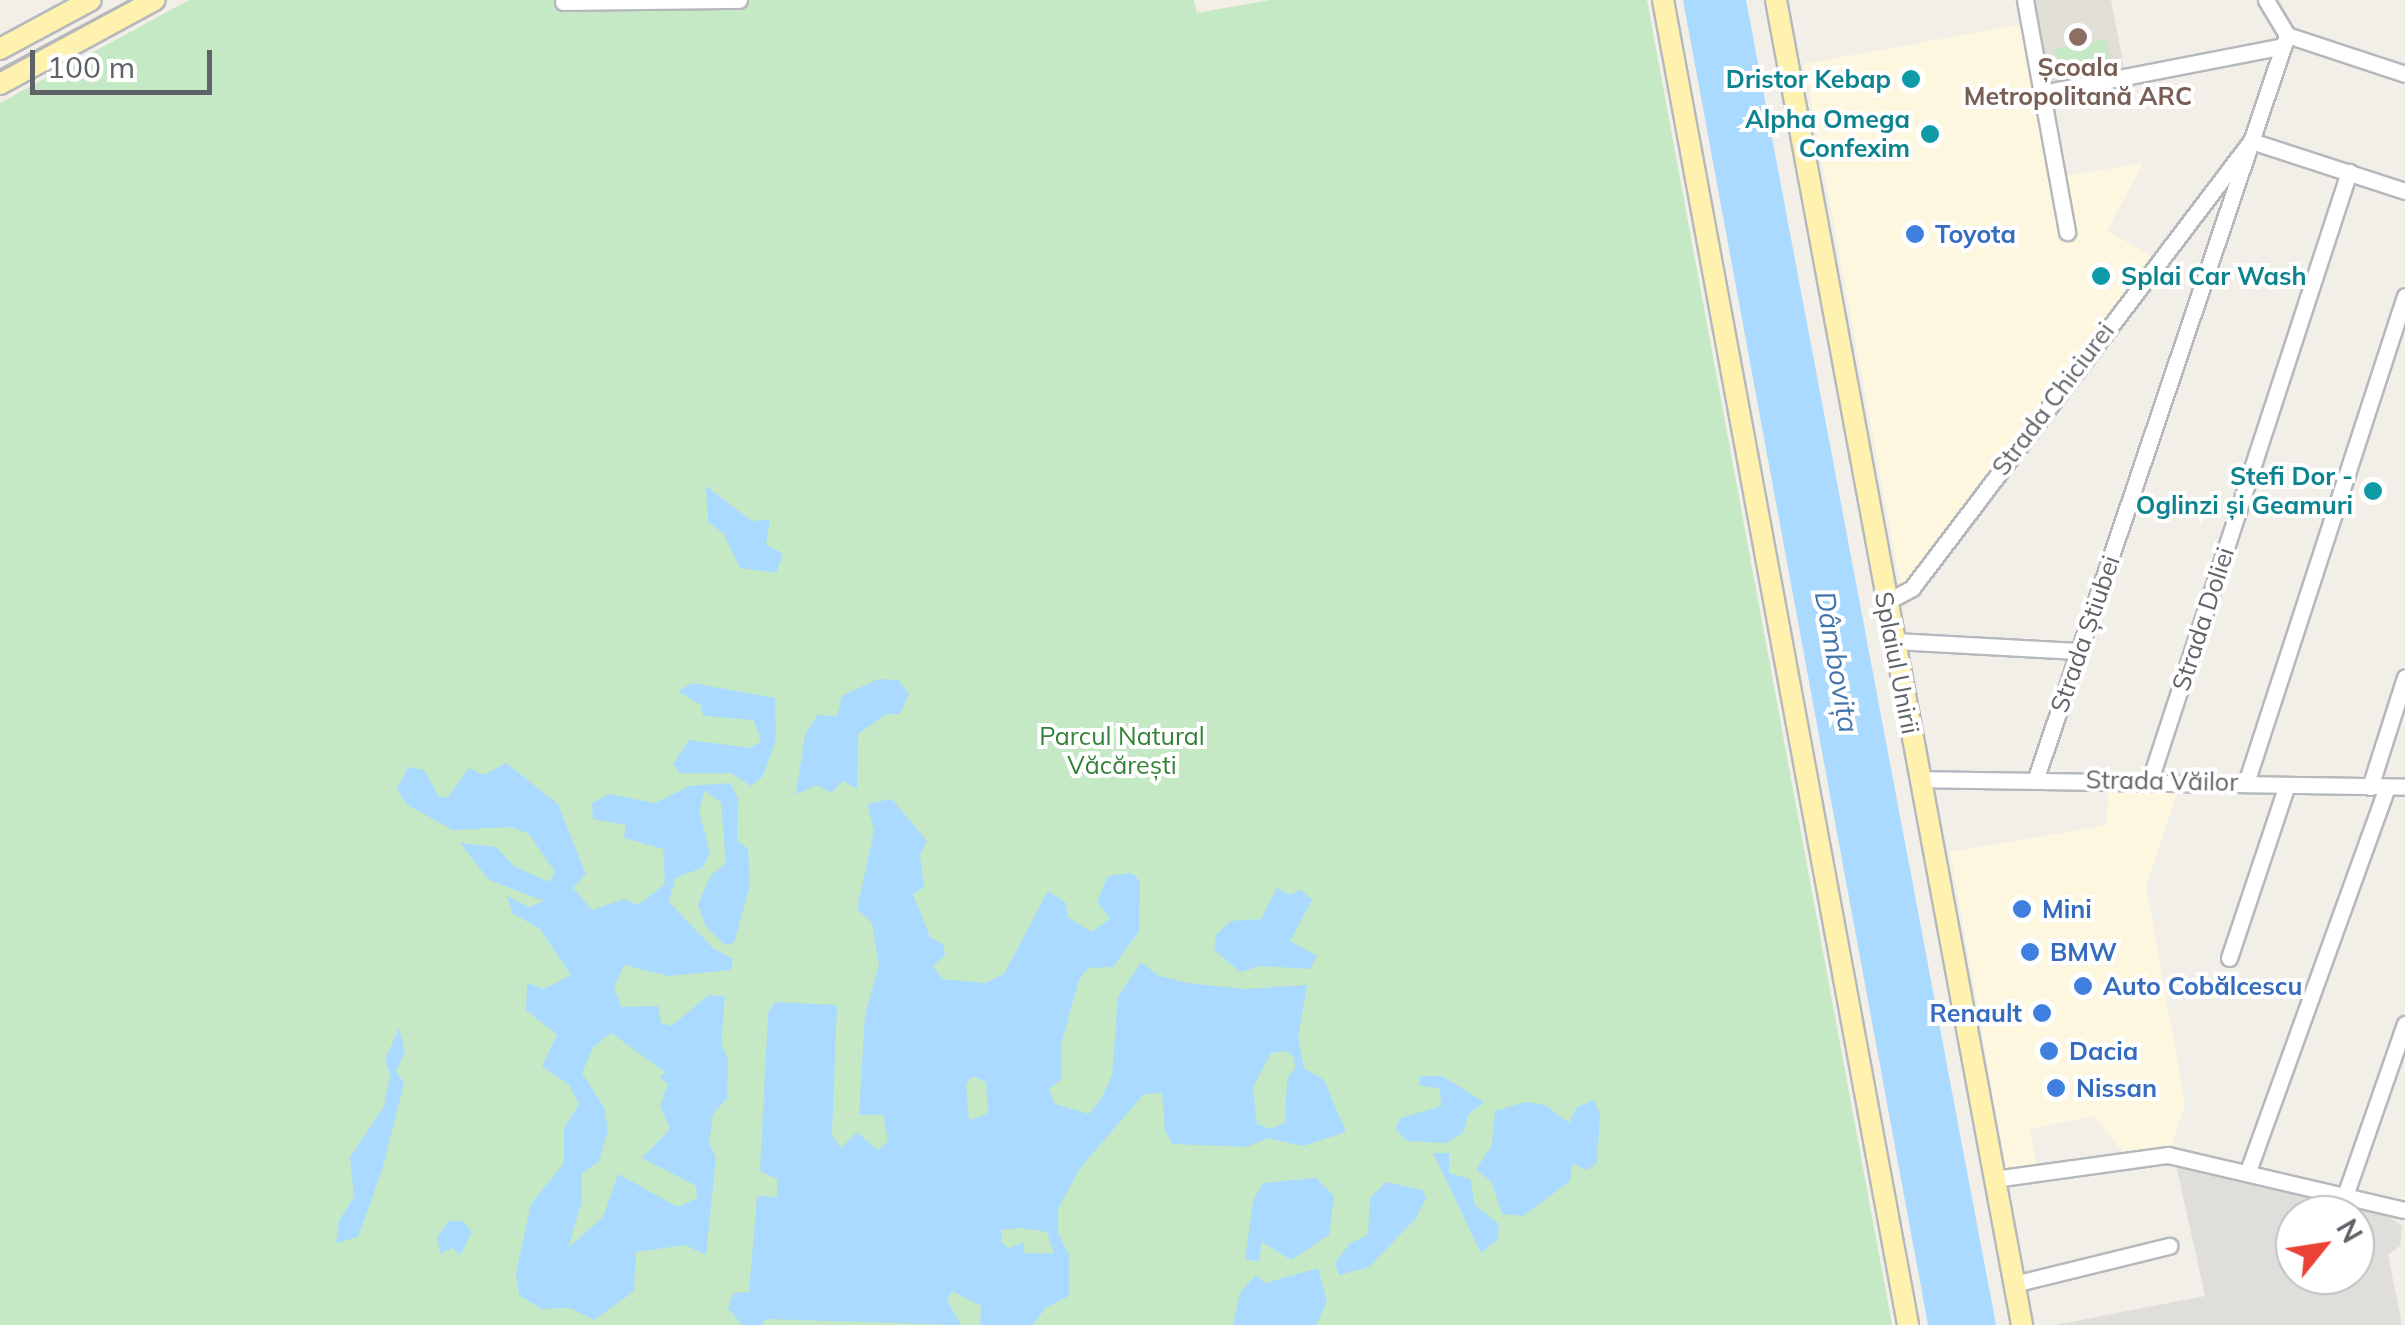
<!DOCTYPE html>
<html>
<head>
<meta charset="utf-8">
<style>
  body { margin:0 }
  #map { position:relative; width:2405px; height:1325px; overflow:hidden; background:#f1efe8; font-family:Mulish,sans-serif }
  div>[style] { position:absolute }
  .commercial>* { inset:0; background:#fef7e0 }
  .industrial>* { inset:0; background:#e0deda }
  .education>* { inset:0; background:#e1ded6 }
  .green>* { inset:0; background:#c5e8c5 }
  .water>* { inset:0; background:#aadaff }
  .roads { filter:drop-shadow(2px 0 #b5b8bc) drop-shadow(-2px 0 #b5b8bc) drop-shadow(0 2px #b5b8bc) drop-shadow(0 -2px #b5b8bc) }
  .minor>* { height:15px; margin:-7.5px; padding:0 7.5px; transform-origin:7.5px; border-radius:7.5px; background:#fff }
  .major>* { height:20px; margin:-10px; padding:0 10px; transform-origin:10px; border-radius:10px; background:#fff2af }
  .tram>* { height:2.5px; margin:-1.25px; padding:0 1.25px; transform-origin:1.25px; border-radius:1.25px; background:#b6b7b8 }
  .dots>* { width:28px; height:28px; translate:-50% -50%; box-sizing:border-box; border:5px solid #fff; border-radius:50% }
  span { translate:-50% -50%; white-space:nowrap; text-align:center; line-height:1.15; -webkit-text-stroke:8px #fff; paint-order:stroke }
  .education-label { font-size:25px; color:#785e54; font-weight:700 }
  .culture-label { font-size:25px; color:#0d838f; font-weight:700 }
  .right { translate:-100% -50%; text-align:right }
  .left { translate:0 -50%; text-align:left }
  .shop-label { font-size:25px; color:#366cbe; font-weight:700 }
  .street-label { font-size:25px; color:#5f6368 }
  .park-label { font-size:25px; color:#348238 }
  .water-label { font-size:28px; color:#4174aa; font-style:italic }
  .north { position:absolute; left:2275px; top:1195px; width:100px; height:100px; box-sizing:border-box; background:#fff; border:2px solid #bfc1c3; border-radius:50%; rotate:60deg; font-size:28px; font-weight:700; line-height:40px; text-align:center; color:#5f6368 }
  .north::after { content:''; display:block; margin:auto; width:35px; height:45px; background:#ea4335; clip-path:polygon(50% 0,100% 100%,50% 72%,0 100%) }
  .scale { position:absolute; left:30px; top:50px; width:182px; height:45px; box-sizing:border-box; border:5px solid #5f6368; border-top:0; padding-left:12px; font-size:30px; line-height:35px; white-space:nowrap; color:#5f6368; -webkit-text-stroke:8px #fff; paint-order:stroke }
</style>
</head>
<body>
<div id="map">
  <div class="commercial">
    <div style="clip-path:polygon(2023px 24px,2053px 178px,2143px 163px,2107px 231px,2152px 256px,1901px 588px,1804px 64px)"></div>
    <div style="clip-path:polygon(2108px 788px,2178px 789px,2146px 886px,2185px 1103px,2170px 1150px,2124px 1154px,2095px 1116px,2030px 1129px,2036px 1164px,2006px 1169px,1950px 852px,2107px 825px)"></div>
  </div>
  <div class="industrial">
    <div style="clip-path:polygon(evenodd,2176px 1165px,2379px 1210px,2402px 1226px,2400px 1246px,2388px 1255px,2402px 1325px,2055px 1325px,2205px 1296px,2176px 1165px,2295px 1215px,2355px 1215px,2355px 1275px,2295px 1275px,2295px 1215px)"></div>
  </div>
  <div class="education">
    <div style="clip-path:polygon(2031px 0,2111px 0,2125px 73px,2048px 88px)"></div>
  </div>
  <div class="green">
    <div style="clip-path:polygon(189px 0,1194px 0,1197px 13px,1270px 0,1647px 0,1892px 1325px,0 1325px,0 103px)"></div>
    <div style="clip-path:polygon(2106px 39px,2112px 67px,2060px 77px,2054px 50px)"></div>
  </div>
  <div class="water">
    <div style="clip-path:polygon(1683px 0,1746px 0,1996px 1325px,1928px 1325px)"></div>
    <div style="clip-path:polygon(706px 486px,752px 521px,770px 519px,766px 544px,783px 554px,776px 573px,740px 568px,723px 533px,708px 522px)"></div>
    <div style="clip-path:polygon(878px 679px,898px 680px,909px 694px,900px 714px,886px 714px,858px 734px,857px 789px,843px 781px,831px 793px,817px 785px,796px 794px,805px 735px,817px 715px,837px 716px,842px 696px)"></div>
    <div style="clip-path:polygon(692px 683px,775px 698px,776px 739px,763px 776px,751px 786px,731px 773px,680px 773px,673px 764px,689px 740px,751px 748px,761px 741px,754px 720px,703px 716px,701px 705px,678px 691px)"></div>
    <div style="clip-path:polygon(evenodd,506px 763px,558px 804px,586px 874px,573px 888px,592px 910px,624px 899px,638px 905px,665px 884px,663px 849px,624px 838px,626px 825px,593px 819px,592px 803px,609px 794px,655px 803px,690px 786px,730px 783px,738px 798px,737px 840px,748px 849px,750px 885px,734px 943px,725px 945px,705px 925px,698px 904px,711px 875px,726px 863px,721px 803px,705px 790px,699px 810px,710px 854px,702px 868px,675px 878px,669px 902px,713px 948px,733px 959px,731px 970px,669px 976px,624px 965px,614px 987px,621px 1007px,658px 1006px,661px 1023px,671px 1026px,709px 995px,725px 996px,721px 1044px,728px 1059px,727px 1098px,713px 1114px,709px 1143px,716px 1157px,706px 1255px,685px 1245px,636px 1252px,634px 1291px,594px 1320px,570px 1308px,541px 1309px,519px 1295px,516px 1273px,531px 1204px,564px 1163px,564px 1128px,579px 1104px,569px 1085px,542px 1066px,557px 1035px,526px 1010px,527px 983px,544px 989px,571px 975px,540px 929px,512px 913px,507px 896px,529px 907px,544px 901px,489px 880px,460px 843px,496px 847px,515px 867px,550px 882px,555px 872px,529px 834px,512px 827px,453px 830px,407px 805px,397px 789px,408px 767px,424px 770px,439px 797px,448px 797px,469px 768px,484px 775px,506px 763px,611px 1033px,665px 1072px,660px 1077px,668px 1084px,660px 1106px,670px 1129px,642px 1158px,696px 1186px,697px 1198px,678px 1207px,618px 1174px,603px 1217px,568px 1248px,582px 1201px,582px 1173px,599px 1161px,608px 1130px,604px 1107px,582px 1073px,593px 1047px,611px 1033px)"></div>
    <div style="clip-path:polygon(evenodd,892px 799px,927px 841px,920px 855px,924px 887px,913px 894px,930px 937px,943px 944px,945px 955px,933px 966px,943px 979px,985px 983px,1004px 974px,1048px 891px,1066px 903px,1068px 917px,1091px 932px,1110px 919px,1097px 902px,1108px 876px,1131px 873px,1140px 881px,1139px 931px,1113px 967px,1088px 968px,1079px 980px,1061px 1044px,1062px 1079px,1049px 1089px,1055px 1104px,1089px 1114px,1102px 1097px,1112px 1075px,1118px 997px,1141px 962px,1159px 976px,1187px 983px,1244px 989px,1307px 985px,1298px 1038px,1304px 1068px,1324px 1080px,1346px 1132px,1303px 1146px,1268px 1138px,1247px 1147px,1173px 1144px,1165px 1132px,1162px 1092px,1143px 1095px,1080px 1168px,1058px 1209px,1058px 1233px,1069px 1255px,1069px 1296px,1045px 1308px,1033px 1325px,980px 1325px,981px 1306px,952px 1291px,947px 1301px,961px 1325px,765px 1319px,763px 1325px,742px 1325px,728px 1308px,733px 1293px,749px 1292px,757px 1196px,777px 1197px,777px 1179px,760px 1171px,768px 1013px,775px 1002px,837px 1005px,832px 1135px,841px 1148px,857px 1132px,878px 1150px,888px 1141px,883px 1115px,859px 1115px,865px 1014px,879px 965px,872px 923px,857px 909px,874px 831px,867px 804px,892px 799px,1285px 1051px,1294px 1057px,1295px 1068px,1287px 1079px,1285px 1123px,1269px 1129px,1257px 1124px,1253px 1087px,1271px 1053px,1285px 1051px,892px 799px,973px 1076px,986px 1082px,988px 1114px,969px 1120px,966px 1084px,973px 1076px,892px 799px,1021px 1228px,1047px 1232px,1054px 1253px,1024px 1253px,1024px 1242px,1009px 1248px,1002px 1243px,1001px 1230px,1021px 1228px)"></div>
    <div style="clip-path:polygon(1277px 888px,1290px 895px,1301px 890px,1312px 900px,1290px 941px,1317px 956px,1310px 969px,1261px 966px,1240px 972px,1214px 950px,1216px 935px,1230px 921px,1261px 919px)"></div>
    <div style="clip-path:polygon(399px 1028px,405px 1051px,396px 1071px,404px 1083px,382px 1170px,358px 1237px,336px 1243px,339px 1220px,354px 1197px,350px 1157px,384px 1106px,390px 1075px,385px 1060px)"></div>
    <div style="clip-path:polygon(1420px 1076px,1442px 1076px,1484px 1102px,1468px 1115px,1463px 1133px,1445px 1143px,1407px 1141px,1395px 1128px,1401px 1118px,1441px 1106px,1440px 1089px,1419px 1085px)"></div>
    <div style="clip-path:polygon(1594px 1100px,1600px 1114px,1597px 1163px,1587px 1170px,1572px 1164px,1570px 1181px,1523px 1216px,1502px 1214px,1491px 1181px,1476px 1170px,1492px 1145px,1495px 1111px,1526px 1102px,1545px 1105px,1569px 1123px,1577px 1107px)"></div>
    <div style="clip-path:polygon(1433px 1153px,1449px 1153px,1449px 1173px,1470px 1179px,1475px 1205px,1499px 1224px,1498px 1239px,1481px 1253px)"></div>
    <div style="clip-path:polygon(1316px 1178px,1334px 1196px,1329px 1235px,1291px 1260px,1262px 1242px,1259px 1261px,1245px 1260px,1253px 1201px,1263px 1183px)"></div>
    <div style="clip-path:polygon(1386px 1182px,1423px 1190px,1426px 1198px,1416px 1218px,1369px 1267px,1339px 1275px,1335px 1263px,1350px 1243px,1368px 1235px,1370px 1198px)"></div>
    <div style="clip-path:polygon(449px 1221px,463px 1221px,472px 1232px,460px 1255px,452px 1248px,440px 1253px,437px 1237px)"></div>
    <div style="clip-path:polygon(1318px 1268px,1327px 1301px,1316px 1325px,1233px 1325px,1240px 1293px,1256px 1275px,1266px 1283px)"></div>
  </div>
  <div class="roads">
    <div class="minor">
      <div style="left:2025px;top:0;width:236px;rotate:79.7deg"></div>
      <div style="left:2266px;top:0;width:41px;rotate:59deg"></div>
      <div style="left:2287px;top:35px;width:124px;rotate:18.3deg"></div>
      <div style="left:563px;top:2px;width:176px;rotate:-0.7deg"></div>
      <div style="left:2042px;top:93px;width:246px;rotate:-11deg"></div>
      <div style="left:1886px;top:602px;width:30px;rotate:-28deg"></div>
      <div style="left:1912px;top:588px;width:561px;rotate:-52.82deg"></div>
      <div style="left:2251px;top:141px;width:162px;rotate:18deg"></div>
      <div style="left:1893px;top:641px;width:186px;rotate:3.1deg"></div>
      <div style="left:2036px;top:778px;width:784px;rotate:-71.33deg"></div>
      <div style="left:1919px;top:779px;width:486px;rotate:0.9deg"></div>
      <div style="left:2150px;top:780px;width:640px;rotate:-71.88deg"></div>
      <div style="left:2246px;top:783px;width:512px;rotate:-71.92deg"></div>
      <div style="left:2370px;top:787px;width:115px;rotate:-72.3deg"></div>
      <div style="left:2229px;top:958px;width:182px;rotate:-71.5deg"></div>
      <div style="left:2248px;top:1171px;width:408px;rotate:-70.1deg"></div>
      <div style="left:1994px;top:1179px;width:176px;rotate:-7.9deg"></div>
      <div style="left:2168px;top:1155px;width:243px;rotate:13.1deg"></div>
      <div style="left:2346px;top:1193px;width:179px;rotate:-70.8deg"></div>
      <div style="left:2014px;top:1284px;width:160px;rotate:-13.8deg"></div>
    </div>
    <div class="major">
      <div style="left:1663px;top:0;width:1347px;rotate:79.52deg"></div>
      <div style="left:1776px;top:0;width:1348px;rotate:79.48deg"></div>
      <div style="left:0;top:49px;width:103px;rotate:-28.3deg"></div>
      <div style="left:0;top:84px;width:176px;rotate:-28.5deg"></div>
    </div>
  </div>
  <div class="tram">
    <div style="left:0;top:69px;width:147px;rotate:-28deg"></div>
  </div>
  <div class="dots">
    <div style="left:2078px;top:37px;background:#8d6e63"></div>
    <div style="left:1911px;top:79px;background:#0f9aa8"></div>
    <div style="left:1930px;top:134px;background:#0f9aa8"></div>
    <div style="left:1915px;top:234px;background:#3f7fe0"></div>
    <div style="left:2101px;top:276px;background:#0f9aa8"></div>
    <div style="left:2373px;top:491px;background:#0f9aa8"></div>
    <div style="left:2022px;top:909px;background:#3f7fe0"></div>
    <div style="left:2030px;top:952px;background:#3f7fe0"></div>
    <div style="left:2083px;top:986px;background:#3f7fe0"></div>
    <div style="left:2042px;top:1013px;background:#3f7fe0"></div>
    <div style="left:2049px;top:1051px;background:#3f7fe0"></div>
    <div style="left:2056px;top:1088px;background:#3f7fe0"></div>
  </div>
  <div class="education-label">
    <span style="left:2078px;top:82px">Școala<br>Metropolitană ARC</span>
  </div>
  <div class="culture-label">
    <span class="right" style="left:1891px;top:79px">Dristor Kebap</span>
    <span class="right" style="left:1910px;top:134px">Alpha Omega<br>Confexim</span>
    <span class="left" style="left:2121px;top:276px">Splai Car Wash</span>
    <span class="right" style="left:2353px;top:491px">Stefi Dor -<br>Oglinzi și Geamuri</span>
  </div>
  <div class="shop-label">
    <span class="left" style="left:1935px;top:234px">Toyota</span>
    <span class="left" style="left:2042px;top:909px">Mini</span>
    <span class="left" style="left:2050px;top:952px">BMW</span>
    <span class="left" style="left:2103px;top:986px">Auto Cobălcescu</span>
    <span class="right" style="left:2022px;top:1013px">Renault</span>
    <span class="left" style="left:2069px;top:1051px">Dacia</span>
    <span class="left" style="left:2076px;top:1088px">Nissan</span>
  </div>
  <div class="street-label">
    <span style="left:2053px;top:399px;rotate:-53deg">Strada Chiciurei</span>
    <span style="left:2203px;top:619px;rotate:-72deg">Strada Doliei</span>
    <span style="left:2085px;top:634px;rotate:-71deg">Strada Știubei</span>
    <span style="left:1897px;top:663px;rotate:79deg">Splaiul Unirii</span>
    <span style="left:2162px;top:781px;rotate:1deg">Strada Văilor</span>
  </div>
  <div class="park-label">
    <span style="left:1122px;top:751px">Parcul Natural<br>Văcărești</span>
  </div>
  <div class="water-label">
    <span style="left:1837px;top:662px;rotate:80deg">Dâmbovița</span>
  </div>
  <div class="north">N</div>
  <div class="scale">100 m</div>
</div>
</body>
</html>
